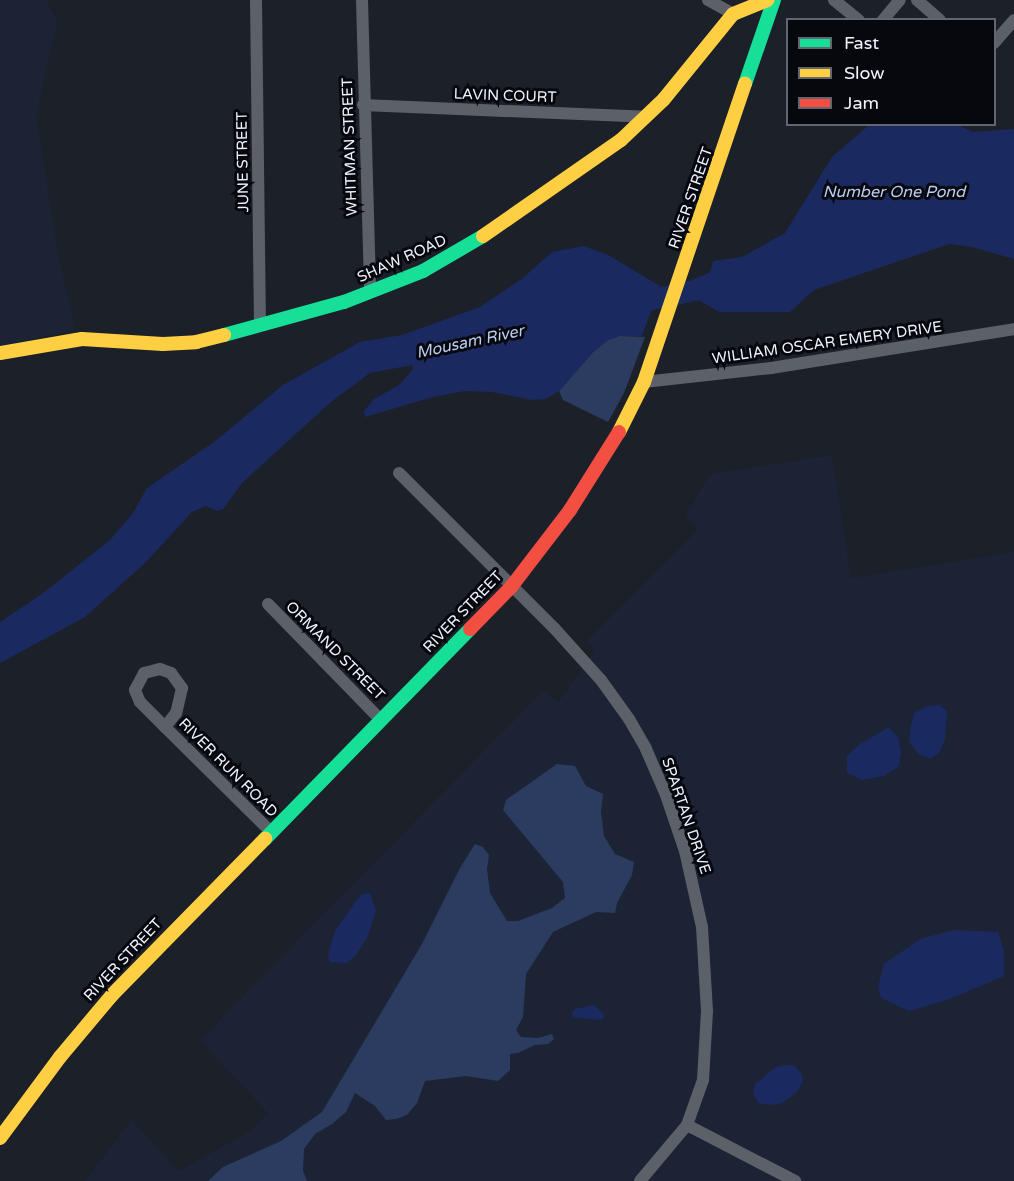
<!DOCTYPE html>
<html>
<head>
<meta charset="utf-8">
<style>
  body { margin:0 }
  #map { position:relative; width:1014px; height:1181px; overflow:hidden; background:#1c2028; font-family:"Varela Round",sans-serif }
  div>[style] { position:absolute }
  .built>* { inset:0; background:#1c2335 }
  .green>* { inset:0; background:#2c3b60 }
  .water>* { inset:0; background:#1a2a61 }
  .river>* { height:21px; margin:-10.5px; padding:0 10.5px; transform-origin:10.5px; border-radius:10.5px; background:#1a2a61 }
  .street>* { height:12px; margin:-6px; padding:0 6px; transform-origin:6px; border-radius:6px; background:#5c6069 }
  .fast>* { height:14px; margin:-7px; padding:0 7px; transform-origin:7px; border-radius:7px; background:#16e098 }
  .slow>* { height:14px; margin:-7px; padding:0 7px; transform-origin:7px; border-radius:7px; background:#ffcf43 }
  .jam>* { height:14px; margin:-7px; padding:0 7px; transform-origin:7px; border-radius:7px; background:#f24e42 }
  span { translate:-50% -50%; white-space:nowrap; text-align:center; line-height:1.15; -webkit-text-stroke:6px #06080e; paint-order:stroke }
  .street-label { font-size:15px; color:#eff3fe }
  .water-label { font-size:16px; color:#bdcdf2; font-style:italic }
  .legend { position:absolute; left:786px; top:18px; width:210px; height:108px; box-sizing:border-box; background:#06080e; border:2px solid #63666e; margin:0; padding:8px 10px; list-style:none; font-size:18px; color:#eff3fe }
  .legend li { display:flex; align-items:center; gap:12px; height:30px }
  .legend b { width:30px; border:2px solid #63666e }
</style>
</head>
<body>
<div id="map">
  <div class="built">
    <div style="clip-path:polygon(0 0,46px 0,57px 22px,36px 116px,58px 253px,75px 330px,0 346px)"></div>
    <div style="clip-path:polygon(832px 455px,851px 578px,1014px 552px,1014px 1181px,85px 1181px,131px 1120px,179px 1171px,250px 1131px,268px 1113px,200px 1040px,544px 690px,558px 702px,595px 651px,587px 641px,698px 530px,685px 517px,710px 474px)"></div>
  </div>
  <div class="green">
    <div style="clip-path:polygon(619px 336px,645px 337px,624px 393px,608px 422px,563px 400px,559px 391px,593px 352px,608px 340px)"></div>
    <div style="clip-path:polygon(557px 764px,575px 766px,586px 786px,603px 794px,601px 812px,604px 836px,615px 854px,634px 862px,632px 875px,617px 903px,615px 913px,596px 912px,553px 932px,526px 974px,523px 1017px,516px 1030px,521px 1037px,538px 1038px,552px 1034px,554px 1039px,548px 1044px,535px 1045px,518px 1053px,510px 1054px,510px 1070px,498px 1081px,466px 1076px,425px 1081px,417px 1103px,407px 1115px,396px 1119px,386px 1120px,375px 1106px,355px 1093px,346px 1112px,332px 1124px,315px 1134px,304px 1149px,303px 1171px,307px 1181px,208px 1181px,223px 1167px,281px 1141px,322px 1112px,422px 944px,460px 868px,475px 844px,483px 847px,489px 855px,487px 869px,490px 893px,507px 921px,518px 921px,552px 908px,565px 898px,563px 882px,503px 810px,506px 800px)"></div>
  </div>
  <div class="water">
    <div style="clip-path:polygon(869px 125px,958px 125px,973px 132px,1014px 129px,1014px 259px,972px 247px,949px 244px,814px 290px,790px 312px,719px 312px,695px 298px,694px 290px,698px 277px,709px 275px,713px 261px,742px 257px,785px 233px,832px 157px)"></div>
    <div style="clip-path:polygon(584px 246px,608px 255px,660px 286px,642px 336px,619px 336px,608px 340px,593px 352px,559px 391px,546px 399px,532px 400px,492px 392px,465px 391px,433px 397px,365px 417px,364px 411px,374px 399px,399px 385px,413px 369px,412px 365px,370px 373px,332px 401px,242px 483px,223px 509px,217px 511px,206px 506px,192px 512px,145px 563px,85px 617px,0 663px,0 622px,42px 594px,110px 540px,133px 513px,147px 488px,214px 442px,283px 385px,360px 342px,402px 335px,480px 307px,523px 278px,552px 252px)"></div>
    <div style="clip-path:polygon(939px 705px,947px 711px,945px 740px,939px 753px,930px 759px,918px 754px,909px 741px,911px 726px,914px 713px,928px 706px)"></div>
    <div style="clip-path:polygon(889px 727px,898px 737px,901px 753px,899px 766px,884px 776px,862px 780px,847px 773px,847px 756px,860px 744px)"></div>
    <div style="clip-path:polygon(370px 893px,376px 911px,367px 938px,356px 955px,347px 963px,330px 962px,328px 955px,335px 931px,356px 901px,363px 894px)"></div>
    <div style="clip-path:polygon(953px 930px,998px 932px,1004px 951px,1004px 976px,947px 1000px,909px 1011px,881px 998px,878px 987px,884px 964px,920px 939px)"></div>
    <div style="clip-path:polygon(594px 1005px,603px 1013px,604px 1017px,600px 1020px,573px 1017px,572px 1013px,575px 1009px)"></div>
    <div style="clip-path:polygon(786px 1065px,795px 1066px,801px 1073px,803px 1081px,796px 1093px,782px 1103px,771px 1105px,758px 1103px,753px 1093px,755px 1084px,776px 1067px)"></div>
  </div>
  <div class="river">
    <div style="left:629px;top:304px;width:66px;rotate:-12.2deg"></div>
    <div style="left:694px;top:290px;width:28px;rotate:-23deg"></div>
  </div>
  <div class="street">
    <div style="left:256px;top:0;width:325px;rotate:89.3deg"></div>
    <div style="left:362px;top:0;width:292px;rotate:88.4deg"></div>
    <div style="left:708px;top:0;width:29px;rotate:29deg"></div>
    <div style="left:834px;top:0;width:32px;rotate:39deg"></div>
    <div style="left:917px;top:0;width:30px;rotate:41deg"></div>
    <div style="left:883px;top:20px;width:26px;rotate:-50deg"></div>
    <div style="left:994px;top:43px;width:30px;rotate:-49deg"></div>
    <div style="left:363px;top:105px;width:283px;rotate:2.4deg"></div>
    <div style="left:644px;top:382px;width:128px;rotate:-6.3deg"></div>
    <div style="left:771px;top:368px;width:246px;rotate:-9.1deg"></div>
    <div style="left:399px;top:473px;width:221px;rotate:45deg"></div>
    <div style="left:555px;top:629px;width:69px;rotate:48deg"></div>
    <div style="left:601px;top:680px;width:48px;rotate:54.3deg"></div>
    <div style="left:629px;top:719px;width:34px;rotate:60deg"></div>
    <div style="left:646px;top:749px;width:50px;rotate:66.5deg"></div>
    <div style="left:666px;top:795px;width:59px;rotate:71.3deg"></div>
    <div style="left:685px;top:851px;width:78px;rotate:77.4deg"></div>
    <div style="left:702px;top:927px;width:84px;rotate:86.6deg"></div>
    <div style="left:707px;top:1011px;width:69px;rotate:93.3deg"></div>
    <div style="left:703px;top:1080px;width:48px;rotate:109.6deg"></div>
    <div style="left:687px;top:1125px;width:73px;rotate:130deg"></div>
    <div style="left:268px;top:604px;width:162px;rotate:45.8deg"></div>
    <div style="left:160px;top:669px;width:12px;rotate:20deg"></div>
    <div style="left:171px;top:673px;width:19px;rotate:54deg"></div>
    <div style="left:182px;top:688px;width:26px;rotate:103deg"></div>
    <div style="left:176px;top:713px;width:18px;rotate:128deg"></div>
    <div style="left:165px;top:727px;width:35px;rotate:-135deg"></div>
    <div style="left:140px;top:702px;width:13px;rotate:-113deg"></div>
    <div style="left:135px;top:690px;width:19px;rotate:-62deg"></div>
    <div style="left:144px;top:673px;width:16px;rotate:-14deg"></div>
    <div style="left:165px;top:727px;width:148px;rotate:44.7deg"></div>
    <div style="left:687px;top:1125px;width:122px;rotate:27.4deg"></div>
  </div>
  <div class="fast">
    <div style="left:745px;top:84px;width:89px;rotate:-71deg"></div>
    <div style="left:224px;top:335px;width:124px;rotate:-15.4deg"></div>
    <div style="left:344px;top:302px;width:85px;rotate:-21.4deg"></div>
    <div style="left:423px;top:271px;width:69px;rotate:-30.3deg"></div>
    <div style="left:265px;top:839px;width:293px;rotate:-45.7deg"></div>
  </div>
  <div class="slow">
    <div style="left:483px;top:236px;width:168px;rotate:-34.8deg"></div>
    <div style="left:621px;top:140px;width:59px;rotate:-43.6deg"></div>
    <div style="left:664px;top:99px;width:109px;rotate:-50.9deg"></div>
    <div style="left:733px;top:14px;width:37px;rotate:-22deg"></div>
    <div style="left:0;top:353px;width:83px;rotate:-9.7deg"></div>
    <div style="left:82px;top:339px;width:81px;rotate:3.5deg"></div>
    <div style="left:163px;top:344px;width:33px;rotate:-3deg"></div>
    <div style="left:196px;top:342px;width:29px;rotate:-14deg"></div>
    <div style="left:619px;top:432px;width:56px;rotate:-63.4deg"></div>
    <div style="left:644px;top:382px;width:315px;rotate:-71.3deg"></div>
    <div style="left:0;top:1138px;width:101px;rotate:-53.5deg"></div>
    <div style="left:60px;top:1057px;width:81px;rotate:-50deg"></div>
    <div style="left:112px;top:995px;width:219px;rotate:-45.6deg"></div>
  </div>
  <div class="jam">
    <div style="left:470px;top:629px;width:59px;rotate:-45.7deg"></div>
    <div style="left:511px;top:587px;width:97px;rotate:-52.5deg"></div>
    <div style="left:570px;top:510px;width:92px;rotate:-57.9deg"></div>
  </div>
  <div class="street-label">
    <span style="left:505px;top:96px;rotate:2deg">LAVIN COURT</span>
    <span style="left:350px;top:147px;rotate:-92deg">WHITMAN STREET</span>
    <span style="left:243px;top:162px;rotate:-91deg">JUNE STREET</span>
    <span style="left:691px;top:198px;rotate:-71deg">RIVER STREET</span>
    <span style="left:402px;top:259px;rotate:-24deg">SHAW ROAD</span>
    <span style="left:827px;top:343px;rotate:-8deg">WILLIAM OSCAR EMERY DRIVE</span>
    <span style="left:463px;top:612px;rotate:-46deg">RIVER STREET</span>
    <span style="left:335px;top:651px;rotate:45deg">ORMAND STREET</span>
    <span style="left:228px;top:768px;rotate:45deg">RIVER RUN ROAD</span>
    <span style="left:686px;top:816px;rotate:71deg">SPARTAN DRIVE</span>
    <span style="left:123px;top:960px;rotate:-47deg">RIVER STREET</span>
  </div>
  <div class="water-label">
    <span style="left:894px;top:192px">Number One Pond</span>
    <span style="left:470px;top:342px;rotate:-12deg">Mousam River</span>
  </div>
  <ul class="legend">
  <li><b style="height:8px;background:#16e098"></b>Fast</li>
  <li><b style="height:8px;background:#ffcf43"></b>Slow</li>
  <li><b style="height:8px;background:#f24e42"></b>Jam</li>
  </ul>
</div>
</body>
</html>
